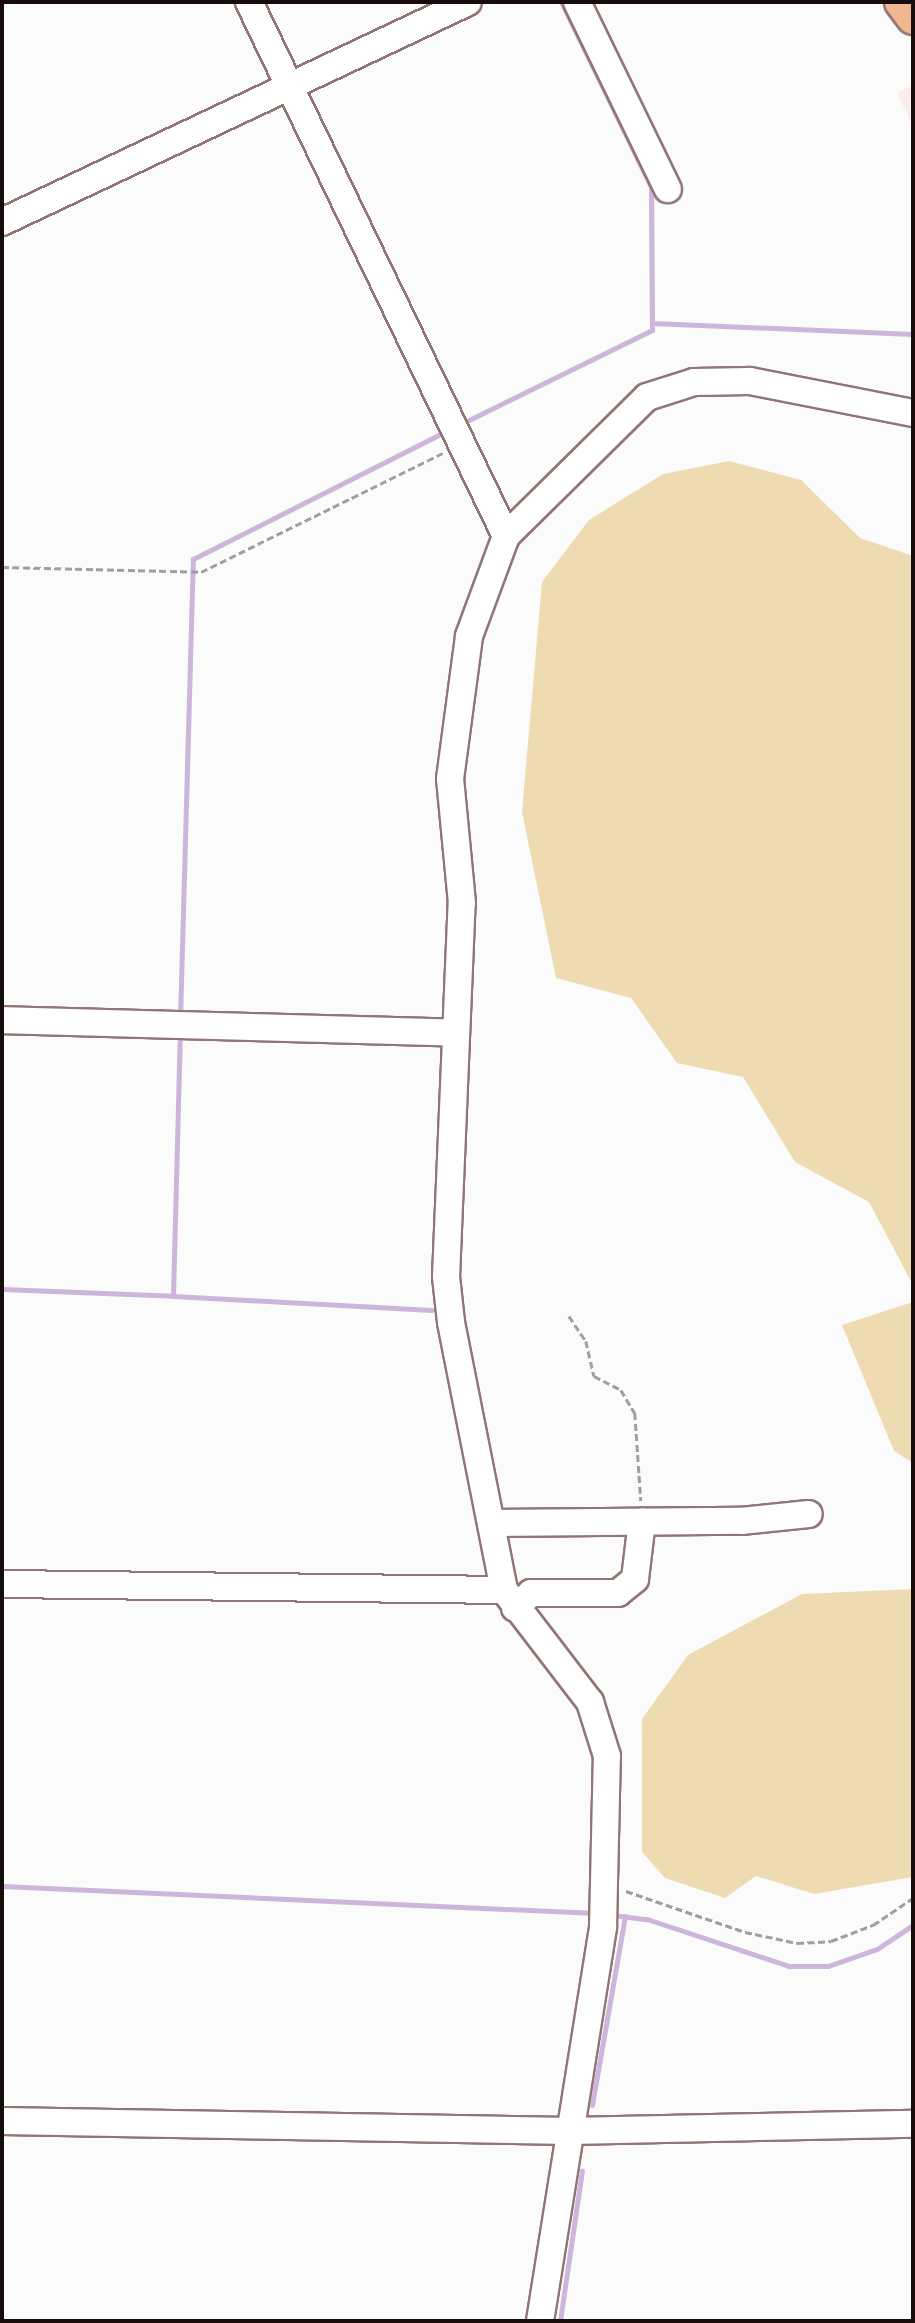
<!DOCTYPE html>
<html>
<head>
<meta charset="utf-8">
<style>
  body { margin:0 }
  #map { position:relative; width:915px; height:2323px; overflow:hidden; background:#fbfbfb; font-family:"Libre Baskerville",serif }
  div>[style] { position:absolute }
  .built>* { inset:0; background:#fceceb }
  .green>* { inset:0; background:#eedbb1 }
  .stream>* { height:5px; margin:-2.5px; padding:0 2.5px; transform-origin:2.5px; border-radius:2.5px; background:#ceb5dc }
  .path>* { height:2.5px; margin-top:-1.25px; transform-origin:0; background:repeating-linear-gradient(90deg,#a19e9d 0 7px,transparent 0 10.5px) }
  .roads { filter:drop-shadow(2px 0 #917675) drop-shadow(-2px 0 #917675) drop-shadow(0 2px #917675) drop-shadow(0 -2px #917675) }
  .minor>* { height:26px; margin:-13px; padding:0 13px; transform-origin:13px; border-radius:13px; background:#fff }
  .major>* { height:32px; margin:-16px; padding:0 16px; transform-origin:16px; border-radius:16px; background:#f0b890 }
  span { translate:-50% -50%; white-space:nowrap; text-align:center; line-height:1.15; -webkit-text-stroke:5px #fbfbfb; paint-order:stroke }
  .frame { position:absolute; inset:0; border:4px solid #150c0b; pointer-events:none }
</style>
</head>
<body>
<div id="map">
  <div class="built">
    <div style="clip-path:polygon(913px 85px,913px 127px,897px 93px)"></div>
  </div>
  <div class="green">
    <div style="clip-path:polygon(729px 461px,801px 480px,860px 538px,913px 556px,913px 1285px,869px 1202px,795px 1162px,743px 1077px,677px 1063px,631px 998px,556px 978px,522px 812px,542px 582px,589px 520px,663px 474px)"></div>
    <div style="clip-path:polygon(913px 1302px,913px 1463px,894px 1451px,842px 1325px)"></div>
    <div style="clip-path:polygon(913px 1589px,913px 1877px,814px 1894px,756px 1876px,725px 1898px,665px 1878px,642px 1852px,642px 1719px,688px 1655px,802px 1594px)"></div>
  </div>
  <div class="stream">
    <div style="left:652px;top:323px;width:261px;rotate:2.4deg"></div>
    <div style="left:469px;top:420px;width:204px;rotate:-26.2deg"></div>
    <div style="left:652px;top:330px;width:143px;rotate:-90.4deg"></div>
    <div style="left:651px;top:187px;width:206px;rotate:-115.9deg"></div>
    <div style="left:180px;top:1019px;width:460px;rotate:-88.4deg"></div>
    <div style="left:193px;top:559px;width:275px;rotate:-26.8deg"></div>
    <div style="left:2px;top:1289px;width:171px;rotate:2.3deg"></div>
    <div style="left:173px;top:1296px;width:264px;rotate:-88.5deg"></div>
    <div style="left:173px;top:1296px;width:259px;rotate:3.1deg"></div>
    <div style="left:2px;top:1886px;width:594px;rotate:2.61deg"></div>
    <div style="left:612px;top:1915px;width:35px;rotate:7deg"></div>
    <div style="left:647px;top:1919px;width:150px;rotate:18.3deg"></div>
    <div style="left:789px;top:1966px;width:39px"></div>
    <div style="left:828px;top:1966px;width:52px;rotate:-19.1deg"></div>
    <div style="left:877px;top:1949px;width:43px;rotate:-33.7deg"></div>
    <div style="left:592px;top:2105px;width:192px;rotate:-80.1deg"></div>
    <div style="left:560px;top:2321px;width:152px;rotate:-81.7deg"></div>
  </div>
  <div class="path">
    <div style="left:2px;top:567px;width:199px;rotate:1.4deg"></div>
    <div style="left:201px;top:572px;width:270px;rotate:-26.2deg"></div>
    <div style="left:569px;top:1316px;width:30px;rotate:56deg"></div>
    <div style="left:586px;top:1341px;width:36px;rotate:77deg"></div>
    <div style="left:594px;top:1376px;width:30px;rotate:27deg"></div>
    <div style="left:621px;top:1390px;width:27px;rotate:59deg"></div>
    <div style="left:635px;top:1413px;width:88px;rotate:86.1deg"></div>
    <div style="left:626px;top:1891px;width:126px;rotate:19deg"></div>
    <div style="left:745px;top:1932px;width:53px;rotate:11.9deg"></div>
    <div style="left:797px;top:1943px;width:34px;rotate:-3deg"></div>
    <div style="left:831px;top:1941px;width:45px;rotate:-20.9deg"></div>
    <div style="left:873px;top:1925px;width:48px;rotate:-34deg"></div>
  </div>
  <div class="roads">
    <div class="minor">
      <div style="left:249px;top:2px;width:593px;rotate:64.3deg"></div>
      <div style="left:577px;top:2px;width:208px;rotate:64.1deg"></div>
      <div style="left:2px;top:222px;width:515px;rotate:-25.27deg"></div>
      <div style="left:2px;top:1020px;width:453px;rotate:1.6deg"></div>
      <div style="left:491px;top:1523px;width:250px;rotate:-0.5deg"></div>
      <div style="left:741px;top:1521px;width:68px;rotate:-5.9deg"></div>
      <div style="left:2px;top:1584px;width:502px;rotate:0.68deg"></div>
      <div style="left:515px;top:1608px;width:22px;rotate:-43deg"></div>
      <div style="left:531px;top:1593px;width:87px"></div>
      <div style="left:618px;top:1593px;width:22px;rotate:-39deg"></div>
      <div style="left:635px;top:1579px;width:58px;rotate:-83.1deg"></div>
      <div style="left:2px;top:2121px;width:568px;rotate:1.01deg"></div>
      <div style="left:570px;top:2131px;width:343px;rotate:-1.2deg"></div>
      <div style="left:540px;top:2321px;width:399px;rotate:-80.9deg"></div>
      <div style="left:603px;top:1927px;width:171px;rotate:-88.7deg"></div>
      <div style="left:607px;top:1756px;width:57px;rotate:-107.5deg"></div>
      <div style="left:590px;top:1702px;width:141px;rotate:-127.5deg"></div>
      <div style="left:504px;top:1590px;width:273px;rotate:-101.2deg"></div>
      <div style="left:451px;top:1322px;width:45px;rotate:-96.3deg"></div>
      <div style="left:446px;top:1277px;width:374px;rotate:-87.6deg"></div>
      <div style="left:462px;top:903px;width:125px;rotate:-95.5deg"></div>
      <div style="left:450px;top:779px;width:144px;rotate:-82.4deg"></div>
      <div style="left:469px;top:636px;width:107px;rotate:-69.7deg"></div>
      <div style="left:506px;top:536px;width:198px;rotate:-44.6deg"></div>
      <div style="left:647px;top:397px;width:49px;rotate:-17.7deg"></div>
      <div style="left:694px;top:382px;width:56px;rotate:-1deg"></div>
      <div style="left:750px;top:381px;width:166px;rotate:11.1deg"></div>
    </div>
    <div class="major">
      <div style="left:901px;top:2px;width:20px;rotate:53deg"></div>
    </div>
  </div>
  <div class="frame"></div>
</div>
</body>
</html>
